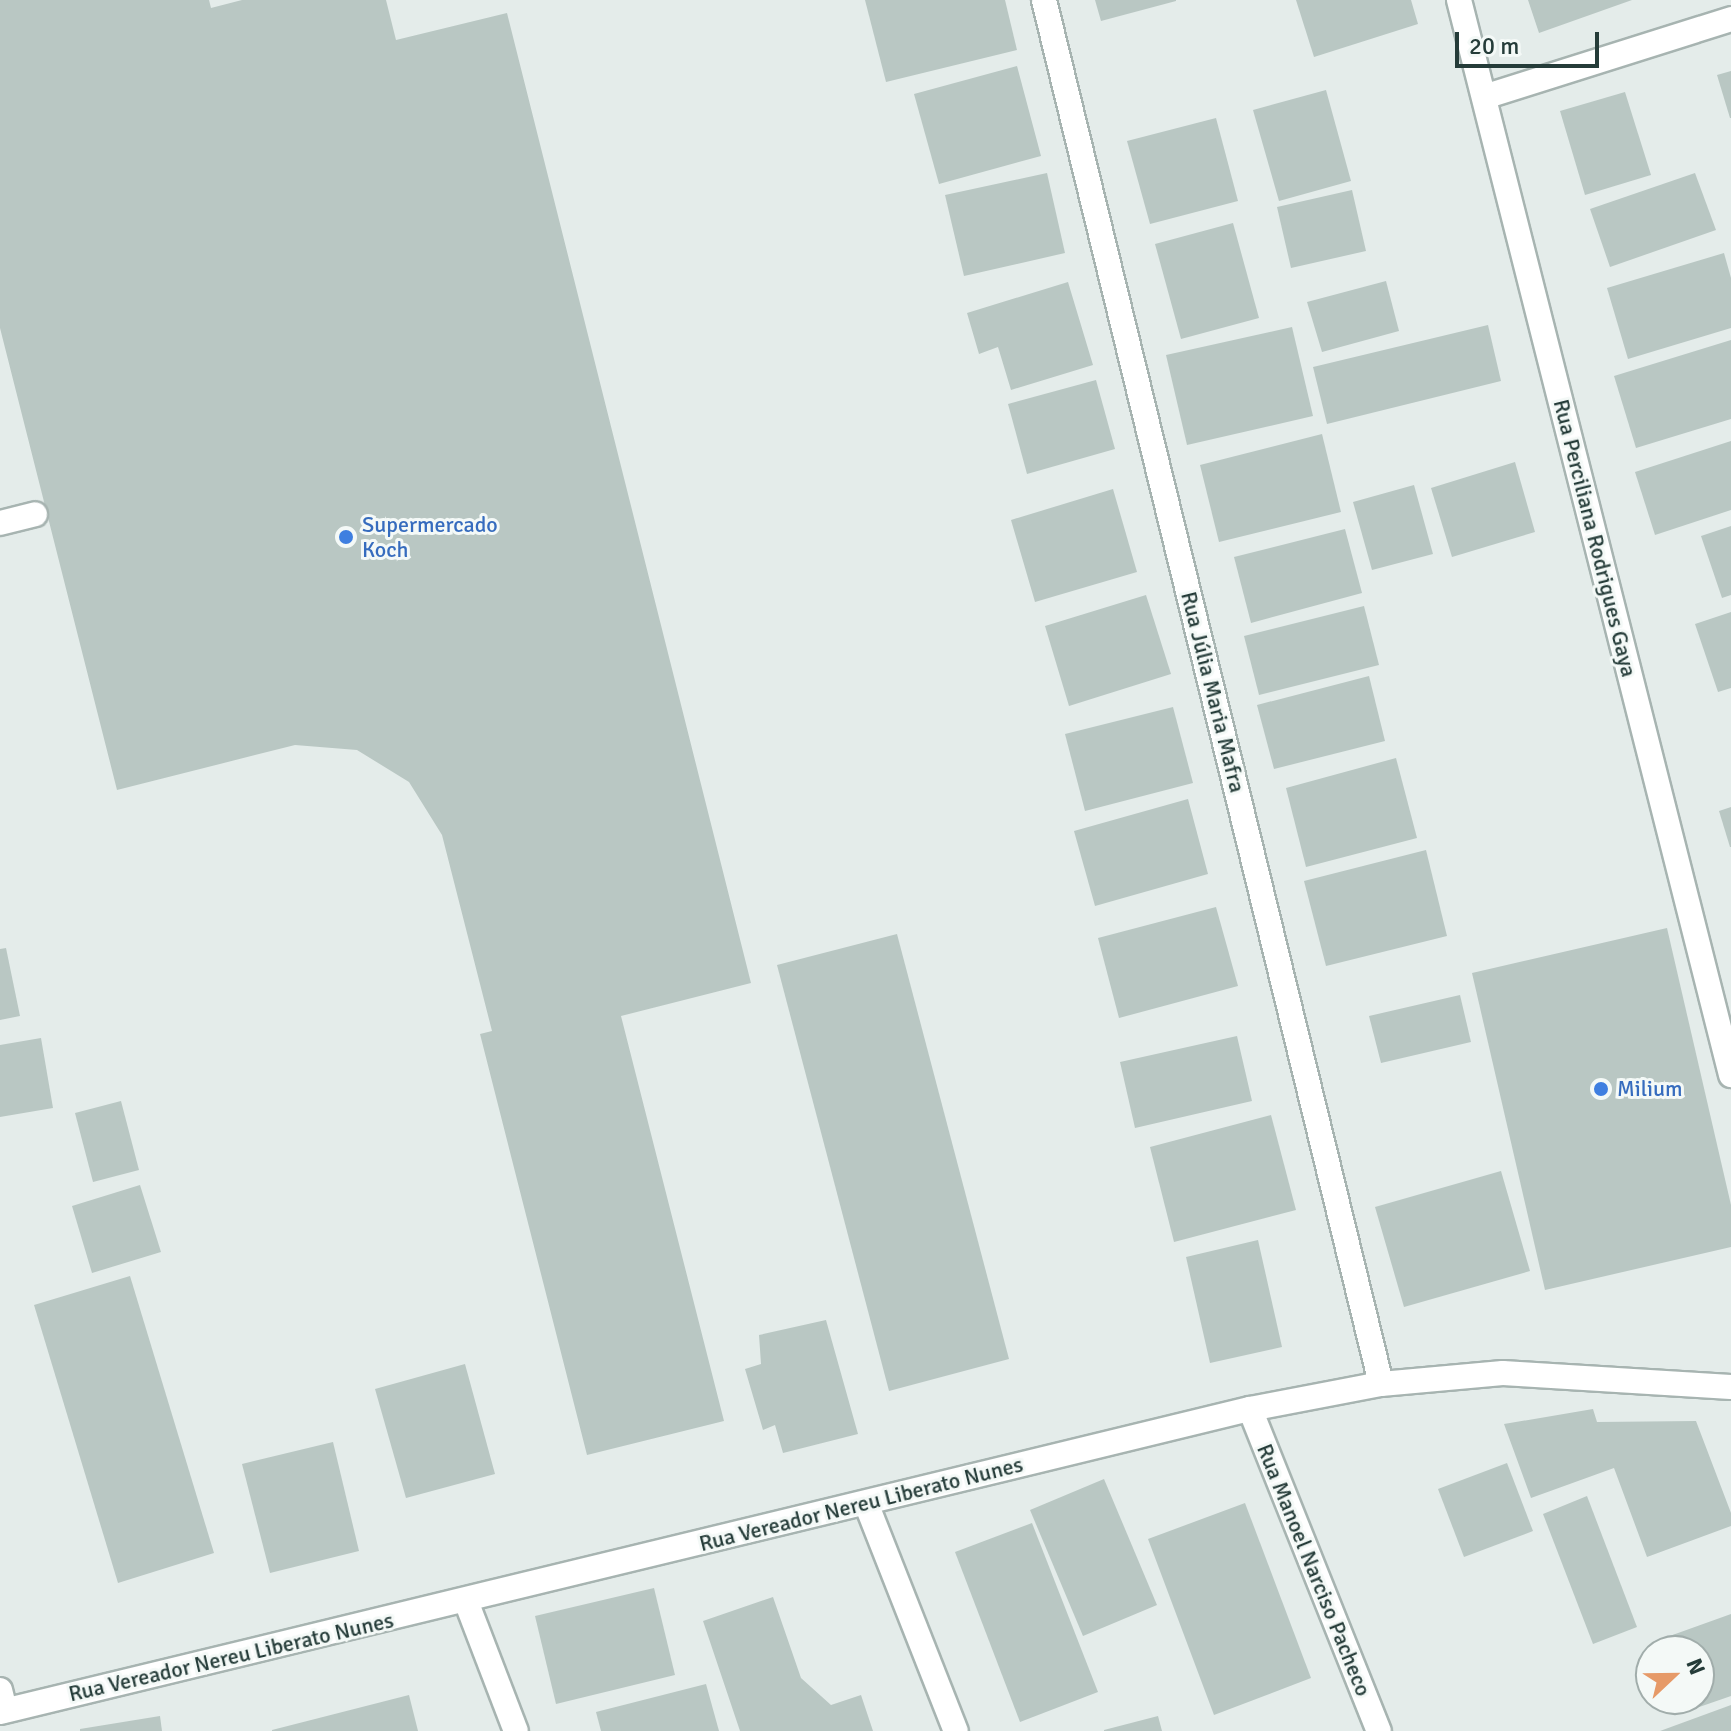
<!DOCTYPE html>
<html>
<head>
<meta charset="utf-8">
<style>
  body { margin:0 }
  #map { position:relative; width:1731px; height:1731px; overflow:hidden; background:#e4ecea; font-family:Signika,sans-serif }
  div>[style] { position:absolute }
  .building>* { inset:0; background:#b9c7c3 }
  .roads { filter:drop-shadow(2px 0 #a7b4b1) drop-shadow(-2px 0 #a7b4b1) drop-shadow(0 2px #a7b4b1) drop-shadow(0 -2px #a7b4b1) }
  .street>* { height:24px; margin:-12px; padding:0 12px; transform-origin:12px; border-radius:12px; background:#fff }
  .secondary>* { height:24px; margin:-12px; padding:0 12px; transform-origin:12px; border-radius:12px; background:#fff }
  .dots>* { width:22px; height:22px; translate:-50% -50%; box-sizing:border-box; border:4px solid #f4f9f7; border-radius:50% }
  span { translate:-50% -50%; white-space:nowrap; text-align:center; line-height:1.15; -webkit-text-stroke:6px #f4f9f7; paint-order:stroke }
  .shop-label { font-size:22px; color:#366cbe }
  .left { translate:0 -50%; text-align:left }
  .street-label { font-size:22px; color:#253c39 }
  .north { position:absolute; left:1635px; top:1635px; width:80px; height:80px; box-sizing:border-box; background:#f4f9f7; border:2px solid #a1adab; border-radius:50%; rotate:68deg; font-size:22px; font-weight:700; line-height:32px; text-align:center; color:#253c39 }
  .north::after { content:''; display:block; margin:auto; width:28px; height:36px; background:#e69a68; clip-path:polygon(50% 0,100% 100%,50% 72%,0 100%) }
  .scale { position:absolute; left:1455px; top:32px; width:144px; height:36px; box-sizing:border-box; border:4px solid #253c39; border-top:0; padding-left:10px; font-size:24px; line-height:28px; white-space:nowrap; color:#253c39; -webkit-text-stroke:6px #f4f9f7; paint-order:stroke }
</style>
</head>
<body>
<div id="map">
  <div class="building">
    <div style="clip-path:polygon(0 0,209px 0,211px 8px,242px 0,386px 0,396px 40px,507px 13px,751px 983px,621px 1016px,724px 1421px,587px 1455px,480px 1034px,492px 1031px,442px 835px,409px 782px,357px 750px,295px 745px,117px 790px,0 328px)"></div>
    <div style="clip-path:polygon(865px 0,1005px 0,1017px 50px,886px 82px)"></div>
    <div style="clip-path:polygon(1095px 0,1176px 0,1176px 1px,1101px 21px)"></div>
    <div style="clip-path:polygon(1296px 0,1411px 0,1418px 24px,1314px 57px)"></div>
    <div style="clip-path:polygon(1528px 0,1632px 0,1539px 33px)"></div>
    <div style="clip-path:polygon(1017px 66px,1041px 156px,939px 184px,914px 94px)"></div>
    <div style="clip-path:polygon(1731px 71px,1731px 118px,1730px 118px,1717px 75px)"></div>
    <div style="clip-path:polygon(1326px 90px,1351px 181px,1279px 201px,1253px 110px)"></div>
    <div style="clip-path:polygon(1625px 92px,1651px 175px,1585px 195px,1560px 111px)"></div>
    <div style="clip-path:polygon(1216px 118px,1238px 201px,1150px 224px,1127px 141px)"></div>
    <div style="clip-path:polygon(1047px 173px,1065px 253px,964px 276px,945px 195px)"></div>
    <div style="clip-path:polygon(1695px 173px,1716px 230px,1610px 267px,1590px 209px)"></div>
    <div style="clip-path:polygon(1352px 190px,1366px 251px,1291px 268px,1277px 207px)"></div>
    <div style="clip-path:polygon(1233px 223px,1259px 318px,1181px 339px,1155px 244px)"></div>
    <div style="clip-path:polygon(1724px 253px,1731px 278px,1731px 328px,1628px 359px,1607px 288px)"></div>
    <div style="clip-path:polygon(1386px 281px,1399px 331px,1322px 352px,1307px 302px)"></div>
    <div style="clip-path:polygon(1068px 282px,1093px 365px,1011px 390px,998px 347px,979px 354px,967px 313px)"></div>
    <div style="clip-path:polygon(1488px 325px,1501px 381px,1327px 424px,1313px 367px)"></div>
    <div style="clip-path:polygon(1292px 327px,1313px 416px,1187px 445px,1166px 355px)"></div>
    <div style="clip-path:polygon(1731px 340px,1731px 419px,1636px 448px,1614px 376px)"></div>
    <div style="clip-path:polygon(1096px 380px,1115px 449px,1027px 474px,1008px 404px)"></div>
    <div style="clip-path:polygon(1322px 434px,1341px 512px,1219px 542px,1200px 465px)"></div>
    <div style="clip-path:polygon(1731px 441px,1731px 510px,1655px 535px,1635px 472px)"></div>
    <div style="clip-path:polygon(1515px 462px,1535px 532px,1452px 557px,1431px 488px)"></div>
    <div style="clip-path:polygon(1414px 485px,1433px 554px,1372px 570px,1353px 502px)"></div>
    <div style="clip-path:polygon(1113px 489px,1137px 572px,1035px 602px,1011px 520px)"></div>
    <div style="clip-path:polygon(1731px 526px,1731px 595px,1722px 598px,1701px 536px)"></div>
    <div style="clip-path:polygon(1345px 529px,1362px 593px,1251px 623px,1234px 557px)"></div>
    <div style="clip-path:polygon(1146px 595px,1171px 674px,1069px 706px,1045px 626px)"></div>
    <div style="clip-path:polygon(1364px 606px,1379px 665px,1259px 695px,1244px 636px)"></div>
    <div style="clip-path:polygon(1731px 612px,1731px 688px,1718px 692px,1695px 624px)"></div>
    <div style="clip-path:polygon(1369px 676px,1385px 741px,1274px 769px,1257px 705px)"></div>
    <div style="clip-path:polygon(1173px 707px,1193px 783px,1085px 811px,1065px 734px)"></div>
    <div style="clip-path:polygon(1396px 758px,1417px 838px,1306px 867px,1286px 788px)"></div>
    <div style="clip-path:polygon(1188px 799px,1208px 874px,1095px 906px,1074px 831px)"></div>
    <div style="clip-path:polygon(1731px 807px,1731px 847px,1730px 847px,1719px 811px)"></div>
    <div style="clip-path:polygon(1426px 850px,1447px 936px,1326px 966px,1304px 881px)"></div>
    <div style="clip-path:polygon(1216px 907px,1238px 986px,1119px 1018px,1098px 938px)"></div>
    <div style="clip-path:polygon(1667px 928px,1731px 1205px,1731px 1247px,1545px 1290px,1472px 973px)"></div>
    <div style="clip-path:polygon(897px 934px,1009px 1359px,889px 1391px,777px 965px)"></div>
    <div style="clip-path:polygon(6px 948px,20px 1016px,0 1020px,0 949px)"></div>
    <div style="clip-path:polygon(1460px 995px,1471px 1042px,1381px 1063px,1369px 1016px)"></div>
    <div style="clip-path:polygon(1237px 1036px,1252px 1101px,1135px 1128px,1120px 1062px)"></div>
    <div style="clip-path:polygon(41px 1038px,53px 1108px,0 1117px,0 1045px)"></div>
    <div style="clip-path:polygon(121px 1101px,139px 1170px,93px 1182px,75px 1113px)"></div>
    <div style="clip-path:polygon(1271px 1115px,1296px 1210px,1174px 1242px,1150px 1147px)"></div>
    <div style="clip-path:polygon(1501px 1171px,1530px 1271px,1404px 1307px,1375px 1207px)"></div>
    <div style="clip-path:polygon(140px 1185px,161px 1252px,92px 1273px,72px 1206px)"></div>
    <div style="clip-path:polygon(1258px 1240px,1282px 1347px,1210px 1363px,1186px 1257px)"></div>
    <div style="clip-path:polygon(130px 1276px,214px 1553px,118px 1583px,34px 1305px)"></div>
    <div style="clip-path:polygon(826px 1320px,858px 1434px,783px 1453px,775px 1425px,763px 1430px,745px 1369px,761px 1364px,759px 1335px)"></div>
    <div style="clip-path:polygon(465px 1364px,495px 1474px,406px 1498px,375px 1389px)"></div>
    <div style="clip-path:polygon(1593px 1409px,1597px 1422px,1696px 1421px,1731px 1513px,1731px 1526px,1647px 1557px,1614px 1468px,1531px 1498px,1504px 1424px)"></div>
    <div style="clip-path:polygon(333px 1442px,359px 1551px,270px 1573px,242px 1464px)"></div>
    <div style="clip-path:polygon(1507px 1463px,1533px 1531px,1464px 1557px,1438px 1489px)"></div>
    <div style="clip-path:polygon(1104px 1479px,1157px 1605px,1083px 1636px,1030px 1510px)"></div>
    <div style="clip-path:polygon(1587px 1496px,1637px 1627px,1593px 1644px,1543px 1514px)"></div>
    <div style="clip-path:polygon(1245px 1503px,1311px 1678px,1214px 1715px,1148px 1539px)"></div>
    <div style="clip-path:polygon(1032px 1523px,1098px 1692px,1020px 1722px,955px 1552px)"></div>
    <div style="clip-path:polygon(654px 1588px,675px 1675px,556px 1704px,535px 1616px)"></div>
    <div style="clip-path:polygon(773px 1597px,801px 1678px,831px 1705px,861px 1695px,873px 1731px,740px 1731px,703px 1621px)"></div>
    <div style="clip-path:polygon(1731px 1614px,1731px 1696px,1679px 1714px,1674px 1699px,1699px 1699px,1699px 1651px,1657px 1651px,1653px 1642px)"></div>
    <div style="clip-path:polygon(706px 1684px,719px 1731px,601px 1731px,596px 1712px)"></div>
    <div style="clip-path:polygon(409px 1695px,418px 1731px,272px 1731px,272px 1730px)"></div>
    <div style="clip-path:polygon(1731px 1705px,1731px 1731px,1660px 1731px)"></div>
    <div style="clip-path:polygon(160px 1716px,162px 1731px,80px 1731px,80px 1729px)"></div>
    <div style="clip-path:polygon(1158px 1716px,1162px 1731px,1104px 1731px,1104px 1730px)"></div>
  </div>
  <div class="roads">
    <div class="street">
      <div style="left:1044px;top:0;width:1424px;rotate:76.31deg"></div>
      <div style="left:1459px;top:0;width:1109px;rotate:75.8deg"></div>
      <div style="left:1484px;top:97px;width:259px;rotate:-17.5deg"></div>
      <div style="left:0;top:523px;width:36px;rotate:-14deg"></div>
      <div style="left:1250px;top:1409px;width:347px;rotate:68.2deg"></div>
      <div style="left:866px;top:1503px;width:245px;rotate:68.5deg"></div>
      <div style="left:466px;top:1601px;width:139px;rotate:69deg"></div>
      <div style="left:0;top:1690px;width:21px;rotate:76deg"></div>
    </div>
    <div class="secondary">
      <div style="left:0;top:1712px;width:1286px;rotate:-13.63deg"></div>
      <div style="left:1250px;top:1409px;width:133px;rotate:-10.8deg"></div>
      <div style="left:1381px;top:1384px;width:122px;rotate:-5.2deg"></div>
      <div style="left:1503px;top:1373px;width:228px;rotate:3.5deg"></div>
    </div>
  </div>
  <div class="dots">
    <div style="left:346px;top:537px;background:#3f7fe0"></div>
    <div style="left:1601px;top:1089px;background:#3f7fe0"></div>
  </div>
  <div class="shop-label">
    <span class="left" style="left:362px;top:537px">Supermercado<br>Koch</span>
    <span class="left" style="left:1617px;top:1089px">Milium</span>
  </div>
  <div class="street-label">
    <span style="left:1595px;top:538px;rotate:76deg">Rua Perciliana Rodrigues Gaya</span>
    <span style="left:1213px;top:692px;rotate:76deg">Rua Júlia Maria Mafra</span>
    <span style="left:861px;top:1504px;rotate:-14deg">Rua Vereador Nereu Liberato Nunes</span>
    <span style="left:1314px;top:1570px;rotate:68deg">Rua Manoel Narciso Pacheco</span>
    <span style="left:231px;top:1657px;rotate:-13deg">Rua Vereador Nereu Liberato Nunes</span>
  </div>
  <div class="north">N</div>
  <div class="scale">20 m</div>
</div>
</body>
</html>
